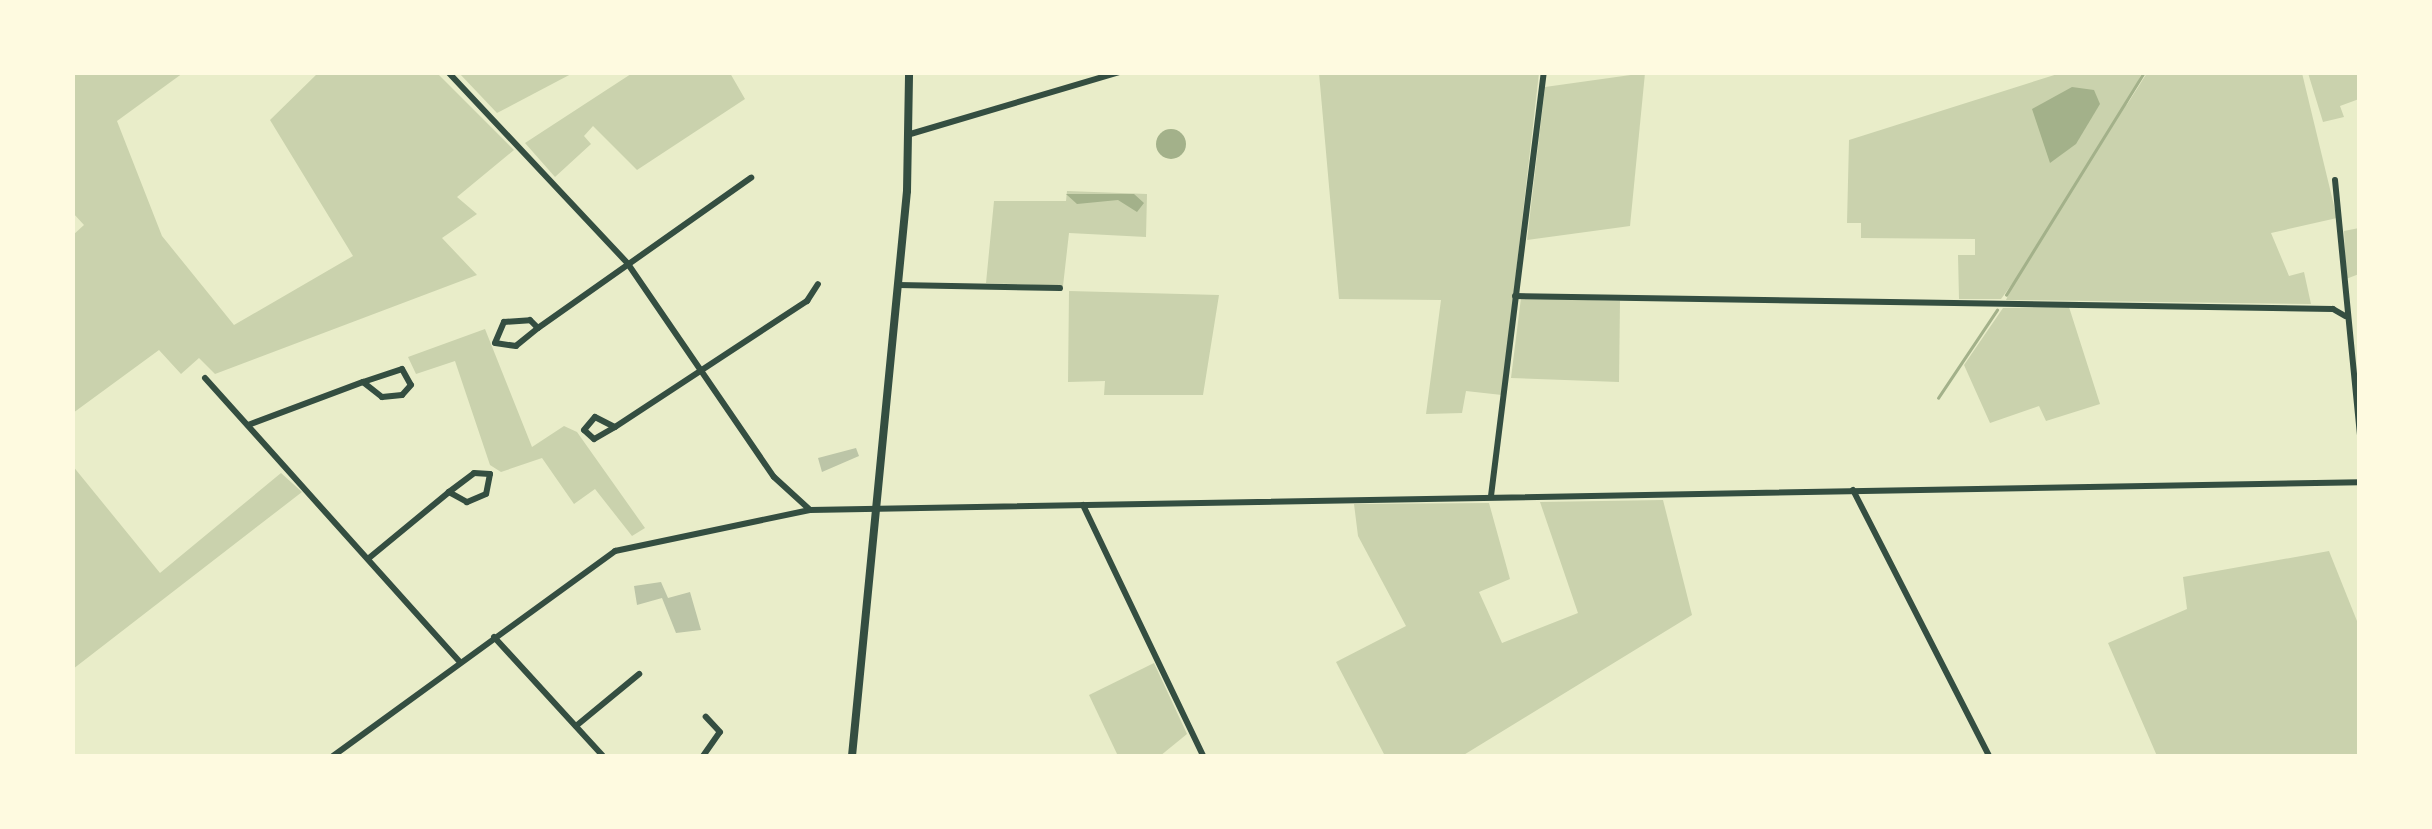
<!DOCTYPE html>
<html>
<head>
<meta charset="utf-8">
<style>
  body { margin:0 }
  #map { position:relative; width:2432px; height:829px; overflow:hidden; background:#e9edc9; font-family:Bitter,serif }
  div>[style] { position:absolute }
  .green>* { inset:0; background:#cad2ad }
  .water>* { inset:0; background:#a3b18a }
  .round { border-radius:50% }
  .stream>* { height:2.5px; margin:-1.25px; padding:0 1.25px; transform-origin:1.25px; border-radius:1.25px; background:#a3b18a }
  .building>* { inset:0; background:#bcc5a7 }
  .minor>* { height:6px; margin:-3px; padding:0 3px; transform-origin:3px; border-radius:3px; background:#344e41 }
  .tertiary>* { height:8px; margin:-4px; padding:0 4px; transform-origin:4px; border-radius:4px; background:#344e41 }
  span { translate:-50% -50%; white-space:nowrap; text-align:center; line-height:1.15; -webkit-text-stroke:8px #fefae0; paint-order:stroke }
  .frame { position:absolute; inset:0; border:75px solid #fefae0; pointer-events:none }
</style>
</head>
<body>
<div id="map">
  <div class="green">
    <div style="clip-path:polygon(73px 72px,183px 73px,117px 121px,162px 236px,234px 325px,353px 256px,270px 120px,318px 73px,437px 73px,514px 150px,457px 197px,477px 214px,442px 238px,477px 275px,215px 374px,199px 358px,181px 374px,159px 350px,73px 413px,73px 235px,84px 225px,73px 213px)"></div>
    <div style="clip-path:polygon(634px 72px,730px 73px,745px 99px,637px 170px,593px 126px,584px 136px,591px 144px,555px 177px,525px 143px)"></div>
    <div style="clip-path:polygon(2064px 72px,2142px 73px,2126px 106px,2147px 73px,2302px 73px,2337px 218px,2271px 233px,2289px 276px,2304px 272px,2311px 304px,2006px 300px,2015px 280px,2001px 299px,1959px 299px,1958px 255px,1975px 255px,1975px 239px,1861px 238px,1861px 223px,1847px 223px,1849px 140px)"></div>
    <div style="clip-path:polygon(459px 73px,573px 73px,497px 113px)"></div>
    <div style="clip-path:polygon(1319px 73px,1539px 73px,1502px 395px,1466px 391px,1462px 413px,1426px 414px,1441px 300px,1339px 299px)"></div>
    <div style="clip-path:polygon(1645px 73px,1630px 226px,1527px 240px,1545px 87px)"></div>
    <div style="clip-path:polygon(2308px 73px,2359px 73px,2359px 99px,2340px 106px,2344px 117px,2323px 122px)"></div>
    <div style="clip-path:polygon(1067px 191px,1147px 194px,1146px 237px,1069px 233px,1063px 286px,986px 283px,994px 201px,1066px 201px)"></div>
    <div style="clip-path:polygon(2359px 228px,2359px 274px,2346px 279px,2344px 231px)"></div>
    <div style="clip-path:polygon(1069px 291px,1219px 295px,1203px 395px,1104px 395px,1105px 381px,1068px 382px)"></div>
    <div style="clip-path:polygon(1521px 298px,1620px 301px,1619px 382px,1511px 378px)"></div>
    <div style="clip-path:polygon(2069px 307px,2100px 404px,2046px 421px,2039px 406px,1990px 423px,1964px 365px,2003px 308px)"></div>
    <div style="clip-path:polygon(485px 329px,532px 447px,564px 426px,577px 432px,645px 528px,632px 536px,595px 489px,574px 504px,542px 458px,501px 472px,490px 465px,455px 361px,416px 374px,408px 357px)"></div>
    <div style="clip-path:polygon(72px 465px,160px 573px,281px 473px,302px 492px,73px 669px)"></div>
    <div style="clip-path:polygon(1663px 500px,1692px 615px,1462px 756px,1385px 756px,1336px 662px,1406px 626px,1358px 536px,1354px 504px,1489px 503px,1510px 579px,1479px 592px,1502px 643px,1578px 613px,1540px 502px)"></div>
    <div style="clip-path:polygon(2329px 551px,2359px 626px,2359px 756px,2157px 756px,2108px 643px,2187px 609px,2183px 577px)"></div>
    <div style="clip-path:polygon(1154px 663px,1187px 734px,1160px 756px,1118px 756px,1089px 695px)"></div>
  </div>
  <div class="water">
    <div style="clip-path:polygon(2072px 87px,2094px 90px,2100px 104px,2076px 144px,2050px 163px,2032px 109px)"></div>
    <div class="round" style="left:1156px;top:129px;width:30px;height:30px"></div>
    <div style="clip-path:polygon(1066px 194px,1134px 194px,1144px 203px,1137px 212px,1118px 200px,1077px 204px)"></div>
  </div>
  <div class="stream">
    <div style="left:2006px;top:295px;width:262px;rotate:-58.2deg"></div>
    <div style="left:1938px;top:398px;width:106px;rotate:-56.2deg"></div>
  </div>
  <div class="building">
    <div style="clip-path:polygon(856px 448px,859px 456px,822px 472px,818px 458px)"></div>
    <div style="clip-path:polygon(661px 582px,668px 598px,690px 592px,701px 630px,676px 633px,662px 598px,637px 605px,634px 586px)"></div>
  </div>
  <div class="minor">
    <div style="left:448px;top:72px;width:263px;rotate:46.8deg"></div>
    <div style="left:628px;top:264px;width:258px;rotate:55.6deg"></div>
    <div style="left:774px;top:477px;width:47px;rotate:42.4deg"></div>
    <div style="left:907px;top:135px;width:222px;rotate:-16.5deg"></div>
    <div style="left:2335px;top:180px;width:258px;rotate:84.4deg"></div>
    <div style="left:898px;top:285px;width:162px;rotate:1.1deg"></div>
    <div style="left:1515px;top:296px;width:818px;rotate:0.91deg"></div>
    <div style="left:2333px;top:309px;width:14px;rotate:30deg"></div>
    <div style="left:530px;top:320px;width:11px;rotate:45deg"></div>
    <div style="left:538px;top:328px;width:28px;rotate:141deg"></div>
    <div style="left:516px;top:346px;width:21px;rotate:-172deg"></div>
    <div style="left:495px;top:343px;width:23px;rotate:-67deg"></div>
    <div style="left:504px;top:322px;width:26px;rotate:-4deg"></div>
    <div style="left:538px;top:328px;width:261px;rotate:-35.2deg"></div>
    <div style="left:402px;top:369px;width:18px;rotate:61deg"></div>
    <div style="left:411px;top:385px;width:13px;rotate:132deg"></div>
    <div style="left:402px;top:395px;width:20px;rotate:174deg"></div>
    <div style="left:382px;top:397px;width:24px;rotate:-142deg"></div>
    <div style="left:363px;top:382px;width:41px;rotate:-18.4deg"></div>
    <div style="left:205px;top:378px;width:382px;rotate:48.1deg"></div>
    <div style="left:248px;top:425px;width:123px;rotate:-20.5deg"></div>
    <div style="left:615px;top:427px;width:24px;rotate:150deg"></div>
    <div style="left:594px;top:439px;width:13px;rotate:-138deg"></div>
    <div style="left:584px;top:430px;width:17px;rotate:-50deg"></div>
    <div style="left:595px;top:417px;width:22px;rotate:27deg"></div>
    <div style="left:615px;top:427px;width:230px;rotate:-33.3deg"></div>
    <div style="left:807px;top:301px;width:20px;rotate:-57deg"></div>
    <div style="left:474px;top:473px;width:16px;rotate:4deg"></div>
    <div style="left:490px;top:474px;width:20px;rotate:101deg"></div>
    <div style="left:486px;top:494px;width:21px;rotate:157deg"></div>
    <div style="left:467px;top:502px;width:21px;rotate:-151deg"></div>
    <div style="left:449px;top:492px;width:31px;rotate:-37deg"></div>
    <div style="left:1853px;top:490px;width:299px;rotate:62.9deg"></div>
    <div style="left:1491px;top:496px;width:427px;rotate:-82.9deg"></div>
    <div style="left:1083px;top:505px;width:278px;rotate:64.4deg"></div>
    <div style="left:369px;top:558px;width:104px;rotate:-39.5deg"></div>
    <div style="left:494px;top:637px;width:161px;rotate:47.5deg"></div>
    <div style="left:576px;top:726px;width:82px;rotate:-39.5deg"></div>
    <div style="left:333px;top:756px;width:349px;rotate:-36deg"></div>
    <div style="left:615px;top:551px;width:199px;rotate:-11.9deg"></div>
    <div style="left:810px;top:510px;width:1550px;rotate:-1.03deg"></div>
    <div style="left:703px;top:756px;width:29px;rotate:-55deg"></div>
    <div style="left:720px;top:732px;width:21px;rotate:-133deg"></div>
  </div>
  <div class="tertiary">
    <div style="left:852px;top:756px;width:568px;rotate:-84.44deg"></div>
    <div style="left:907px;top:191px;width:119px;rotate:-89deg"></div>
  </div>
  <div class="frame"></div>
</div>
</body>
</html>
